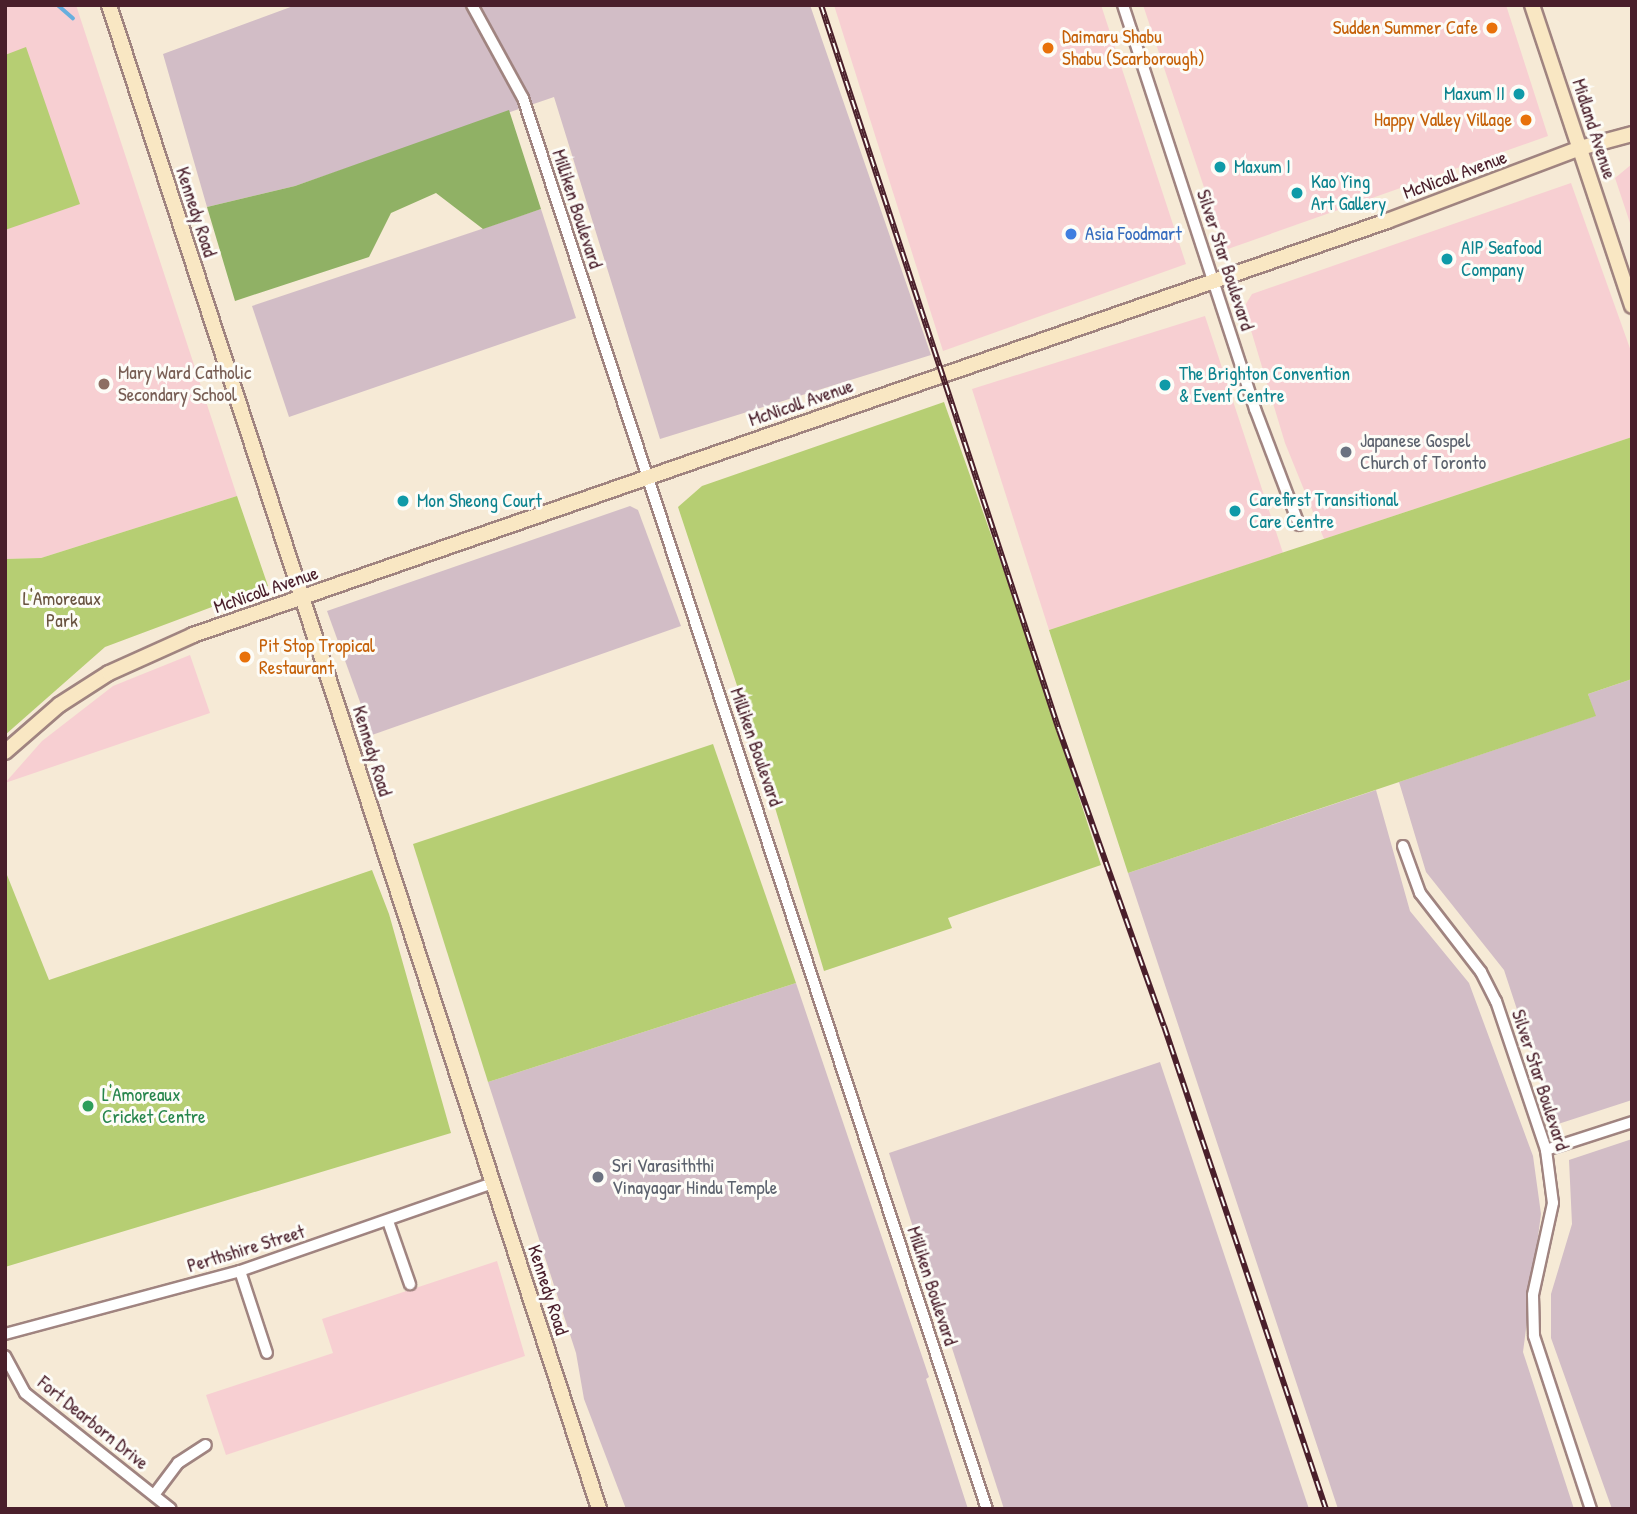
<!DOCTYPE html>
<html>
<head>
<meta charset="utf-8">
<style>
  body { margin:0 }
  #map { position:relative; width:1637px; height:1514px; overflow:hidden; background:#f6ead6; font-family:"Patrick Hand",sans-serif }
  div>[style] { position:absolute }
  .built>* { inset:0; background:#f7cfd2 }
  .industrial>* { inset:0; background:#d2bdc6 }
  .green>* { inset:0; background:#b6ce73 }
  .forest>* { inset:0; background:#90b165 }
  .stream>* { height:3.5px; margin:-1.75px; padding:0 1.75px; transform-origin:1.75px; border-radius:1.75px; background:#67afde }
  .roads { filter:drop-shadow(2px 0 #a08480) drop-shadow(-2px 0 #a08480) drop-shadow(0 2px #a08480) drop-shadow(0 -2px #a08480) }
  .minor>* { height:10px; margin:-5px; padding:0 5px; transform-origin:5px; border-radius:5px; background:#fff }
  .secondary>* { height:14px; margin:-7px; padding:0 7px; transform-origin:7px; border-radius:7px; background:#f9e7c3 }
  .rail>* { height:6px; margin-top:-3px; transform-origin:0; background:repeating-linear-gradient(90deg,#fdfcf7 0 10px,#4a1f2b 0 20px); box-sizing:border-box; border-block:2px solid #4a1f2b }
  .dots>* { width:19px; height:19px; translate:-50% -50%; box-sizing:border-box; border:4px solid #fdfcf7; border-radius:50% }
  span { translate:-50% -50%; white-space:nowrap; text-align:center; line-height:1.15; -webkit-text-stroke:6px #fdfcf7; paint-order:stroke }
  .food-label { font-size:19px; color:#c56008 }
  .right { translate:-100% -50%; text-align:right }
  .left { translate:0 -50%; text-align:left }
  .culture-label { font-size:19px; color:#0d838f }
  .street-label { font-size:19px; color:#4a1f2b }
  .shop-label { font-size:19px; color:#366cbe }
  .education-label { font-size:19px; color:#785e54 }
  .worship-label { font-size:19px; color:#5b616d }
  .park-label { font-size:19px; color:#6a5441 }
  .leisure-label { font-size:19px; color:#27864d }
  .frame { position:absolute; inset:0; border:7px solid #4a1f2b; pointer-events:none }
</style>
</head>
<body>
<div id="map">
  <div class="built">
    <div style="clip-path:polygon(5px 5px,76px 5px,237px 496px,41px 558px,5px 559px)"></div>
    <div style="clip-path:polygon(834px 5px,1101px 5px,1186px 264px,943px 351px)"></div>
    <div style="clip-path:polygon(1143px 5px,1506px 5px,1548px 136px,1225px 250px)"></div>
    <div style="clip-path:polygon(1632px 164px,1632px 229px,1615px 178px)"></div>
    <div style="clip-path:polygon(1571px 183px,1632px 354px,1632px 437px,1324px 539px,1285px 443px,1244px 307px,1252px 294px)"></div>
    <div style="clip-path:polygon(1205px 316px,1283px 553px,1049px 630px,972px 389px)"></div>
    <div style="clip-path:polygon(190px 655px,210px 713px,5px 783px,42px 741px,113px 686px)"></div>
    <div style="clip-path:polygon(497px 1261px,525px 1356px,226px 1455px,206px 1395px,333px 1353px,322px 1319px)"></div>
  </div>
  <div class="industrial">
    <div style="clip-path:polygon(296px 5px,810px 5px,931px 355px,660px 439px,554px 97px,295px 186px,207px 207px,163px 54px)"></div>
    <div style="clip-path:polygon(541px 209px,576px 318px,289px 417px,252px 306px)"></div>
    <div style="clip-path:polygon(630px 506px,638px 510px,681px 626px,372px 735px,327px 611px)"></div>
    <div style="clip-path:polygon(1632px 679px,1632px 1100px,1555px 1125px,1504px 970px,1426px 872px,1399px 782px,1595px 716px,1588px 694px)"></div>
    <div style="clip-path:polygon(1376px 790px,1410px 911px,1469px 983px,1533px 1156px,1541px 1214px,1523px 1352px,1574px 1509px,1338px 1509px,1128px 873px)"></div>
    <div style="clip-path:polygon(796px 983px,929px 1377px,926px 1379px,968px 1509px,626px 1509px,584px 1399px,576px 1353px,488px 1082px)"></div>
    <div style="clip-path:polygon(1160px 1062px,1309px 1509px,1004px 1509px,889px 1153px)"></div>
    <div style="clip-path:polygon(1632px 1139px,1632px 1509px,1612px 1509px,1551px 1338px,1551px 1294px,1572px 1224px,1569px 1160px)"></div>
  </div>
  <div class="green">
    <div style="clip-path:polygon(26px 47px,80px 204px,5px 230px,5px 55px)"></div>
    <div style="clip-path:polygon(944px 402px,1028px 639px,1101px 865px,948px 918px,952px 928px,824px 971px,752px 731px,678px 507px,702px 486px)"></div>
    <div style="clip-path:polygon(1632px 437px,1632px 679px,1588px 694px,1596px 716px,1128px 873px,1049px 630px)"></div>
    <div style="clip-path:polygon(237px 496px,268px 586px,105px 647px,5px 735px,5px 559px,41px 558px)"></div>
    <div style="clip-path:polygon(713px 744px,796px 983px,488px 1082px,413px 844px)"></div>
    <div style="clip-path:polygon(5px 870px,49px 980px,372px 870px,389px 914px,451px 1133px,5px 1267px)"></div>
  </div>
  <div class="forest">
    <div style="clip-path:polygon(509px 110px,541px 209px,483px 229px,436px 193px,391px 213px,369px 257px,235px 301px,207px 207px,295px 186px)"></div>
  </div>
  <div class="stream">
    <div style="left:58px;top:5px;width:20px;rotate:41deg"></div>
  </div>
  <div class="roads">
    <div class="minor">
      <div style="left:472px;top:5px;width:106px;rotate:61.3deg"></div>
      <div style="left:523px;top:98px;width:1485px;rotate:71.8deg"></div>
      <div style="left:1123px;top:5px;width:425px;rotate:71.9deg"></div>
      <div style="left:1255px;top:409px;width:124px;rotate:69.2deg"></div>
      <div style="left:1403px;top:846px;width:50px;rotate:70.1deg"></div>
      <div style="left:1420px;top:893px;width:100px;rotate:52.3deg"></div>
      <div style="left:1481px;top:972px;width:33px;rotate:63deg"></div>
      <div style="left:1496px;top:1001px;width:157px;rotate:71.4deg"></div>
      <div style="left:1546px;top:1150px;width:53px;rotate:82.5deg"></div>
      <div style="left:1553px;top:1203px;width:94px;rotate:102.3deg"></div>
      <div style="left:1533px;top:1295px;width:41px;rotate:88.6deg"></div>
      <div style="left:1534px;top:1336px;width:182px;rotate:71.8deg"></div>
      <div style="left:1546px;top:1150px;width:90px;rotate:-18deg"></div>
      <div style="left:388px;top:1221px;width:67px;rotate:70.8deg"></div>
      <div style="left:240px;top:1271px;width:86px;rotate:71.8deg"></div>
      <div style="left:5px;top:1334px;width:243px;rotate:-15deg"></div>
      <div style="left:240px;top:1271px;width:268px;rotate:-19.2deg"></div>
      <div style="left:5px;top:1356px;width:42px;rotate:61.6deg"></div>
      <div style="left:25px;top:1393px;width:186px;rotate:38.5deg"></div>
      <div style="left:154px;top:1495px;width:40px;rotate:-53deg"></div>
      <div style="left:178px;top:1463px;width:33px;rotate:-33deg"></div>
    </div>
    <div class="secondary">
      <div style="left:109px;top:5px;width:1582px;rotate:71.95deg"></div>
      <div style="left:1532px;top:5px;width:317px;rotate:71.6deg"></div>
      <div style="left:5px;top:752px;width:72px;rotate:-41deg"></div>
      <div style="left:59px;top:705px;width:59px;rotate:-32.6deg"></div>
      <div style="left:109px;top:673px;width:92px;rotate:-24.3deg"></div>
      <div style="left:193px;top:635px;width:1264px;rotate:-19.12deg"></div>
      <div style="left:1387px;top:221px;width:206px;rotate:-20.7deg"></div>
      <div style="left:1580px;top:148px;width:54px;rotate:-15.1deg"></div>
    </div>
  </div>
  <div class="rail">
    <div style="left:821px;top:5px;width:763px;rotate:71.83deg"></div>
    <div style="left:1059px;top:730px;width:314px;rotate:70.5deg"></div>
    <div style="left:1164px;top:1026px;width:509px;rotate:71.46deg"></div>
  </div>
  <div class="dots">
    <div style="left:1492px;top:28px;background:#e8710a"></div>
    <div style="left:1048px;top:48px;background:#e8710a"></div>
    <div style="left:1519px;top:94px;background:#0f9aa8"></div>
    <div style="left:1526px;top:120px;background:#e8710a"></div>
    <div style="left:1220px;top:167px;background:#0f9aa8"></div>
    <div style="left:1297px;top:193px;background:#0f9aa8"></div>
    <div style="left:1071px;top:234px;background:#3f7fe0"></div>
    <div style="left:1447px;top:259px;background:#0f9aa8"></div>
    <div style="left:104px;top:384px;background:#8d6e63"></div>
    <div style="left:1165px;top:385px;background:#0f9aa8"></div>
    <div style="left:1346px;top:452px;background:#6b7280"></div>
    <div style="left:403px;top:501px;background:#0f9aa8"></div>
    <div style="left:1235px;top:511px;background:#0f9aa8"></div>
    <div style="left:245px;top:657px;background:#e8710a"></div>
    <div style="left:88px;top:1106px;background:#2e9e5b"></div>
    <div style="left:598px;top:1177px;background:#6b7280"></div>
  </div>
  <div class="food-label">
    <span class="right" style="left:1478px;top:28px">Sudden Summer Cafe</span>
    <span class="left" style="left:1062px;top:48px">Daimaru Shabu<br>Shabu (Scarborough)</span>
    <span class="right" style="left:1512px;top:120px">Happy Valley Village</span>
    <span class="left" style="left:259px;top:657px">Pit Stop Tropical<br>Restaurant</span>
  </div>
  <div class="culture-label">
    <span class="right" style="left:1505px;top:94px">Maxum II</span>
    <span class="left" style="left:1234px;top:167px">Maxum I</span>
    <span class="left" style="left:1311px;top:193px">Kao Ying<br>Art Gallery</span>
    <span class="left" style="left:1461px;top:259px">AIP Seafood<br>Company</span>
    <span class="left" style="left:1179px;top:385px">The Brighton Convention<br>&amp; Event Centre</span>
    <span class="left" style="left:1249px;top:511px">Carefirst Transitional<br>Care Centre</span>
    <span class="left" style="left:417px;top:501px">Mon Sheong Court</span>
  </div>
  <div class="street-label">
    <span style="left:1594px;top:129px;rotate:72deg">Midland Avenue</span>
    <span style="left:1455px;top:175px;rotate:-20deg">McNicoll Avenue</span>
    <span style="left:577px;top:209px;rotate:72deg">Milliken Boulevard</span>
    <span style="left:196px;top:212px;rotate:72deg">Kennedy Road</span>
    <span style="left:1225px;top:260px;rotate:72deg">Silver Star Boulevard</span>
    <span style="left:801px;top:403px;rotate:-19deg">McNicoll Avenue</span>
    <span style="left:266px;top:590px;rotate:-19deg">McNicoll Avenue</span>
    <span style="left:756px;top:747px;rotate:71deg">Milliken Boulevard</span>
    <span style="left:372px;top:751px;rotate:73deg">Kennedy Road</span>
    <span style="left:1540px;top:1080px;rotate:72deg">Silver Star Boulevard</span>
    <span style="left:246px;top:1249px;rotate:-17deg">Perthshire Street</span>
    <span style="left:932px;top:1286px;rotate:72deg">Milliken Boulevard</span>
    <span style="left:548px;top:1290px;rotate:72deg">Kennedy Road</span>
    <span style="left:93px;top:1423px;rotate:39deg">Fort Dearborn Drive</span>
  </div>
  <div class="shop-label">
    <span class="left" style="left:1085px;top:234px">Asia Foodmart</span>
  </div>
  <div class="education-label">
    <span class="left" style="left:118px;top:384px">Mary Ward Catholic<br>Secondary School</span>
  </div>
  <div class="worship-label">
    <span class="left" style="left:1360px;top:452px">Japanese Gospel<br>Church of Toronto</span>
    <span class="left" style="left:612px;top:1177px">Sri Varasiththi<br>Vinayagar Hindu Temple</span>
  </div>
  <div class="park-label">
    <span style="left:62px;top:610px">L'Amoreaux<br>Park</span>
  </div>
  <div class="leisure-label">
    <span class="left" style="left:102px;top:1106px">L'Amoreaux<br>Cricket Centre</span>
  </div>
  <div class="frame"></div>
</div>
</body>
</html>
